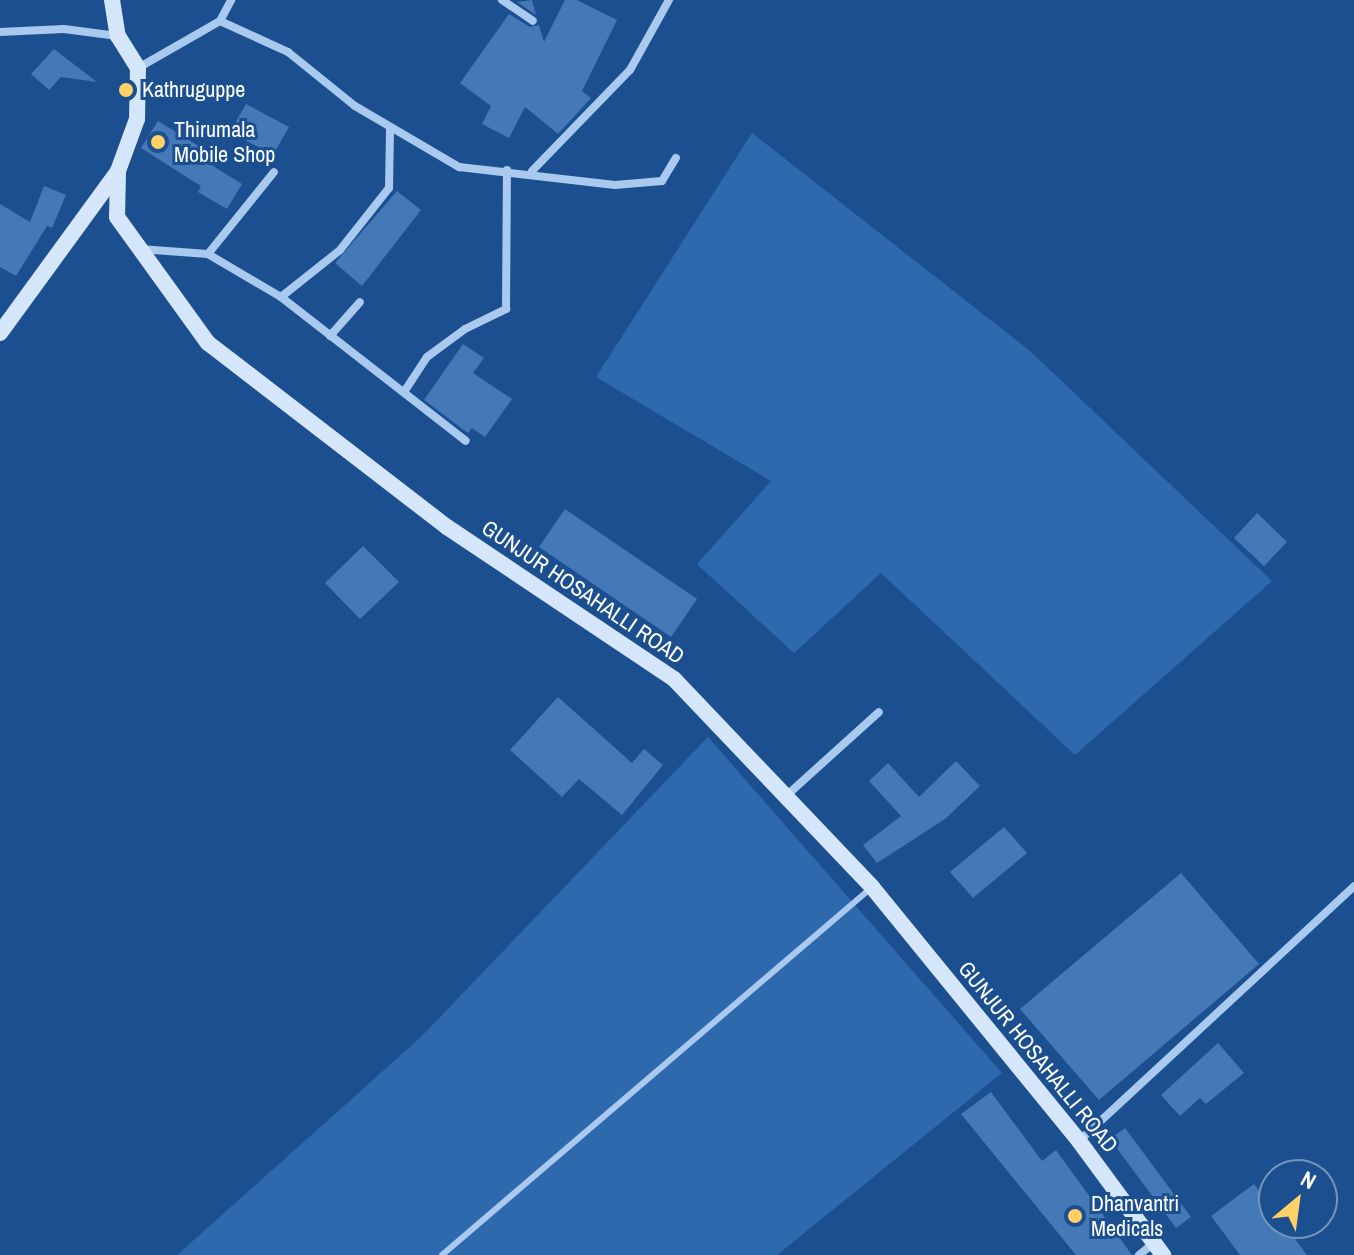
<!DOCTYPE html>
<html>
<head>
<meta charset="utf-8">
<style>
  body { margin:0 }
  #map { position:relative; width:1354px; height:1255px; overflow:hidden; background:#1b4f8f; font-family:"Archivo Narrow",sans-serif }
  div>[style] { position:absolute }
  .green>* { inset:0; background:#2e69ad }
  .building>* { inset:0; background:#4478b7 }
  .lane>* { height:6px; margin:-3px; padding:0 3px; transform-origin:3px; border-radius:3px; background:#a9c9ee }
  .street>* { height:8px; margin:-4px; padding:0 4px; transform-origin:4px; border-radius:4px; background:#a9c9ee }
  .secondary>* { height:16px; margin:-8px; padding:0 8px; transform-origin:8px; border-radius:8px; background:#d6e6fa }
  .dots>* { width:22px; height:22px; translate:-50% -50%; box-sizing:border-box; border:4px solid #1b4f8f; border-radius:50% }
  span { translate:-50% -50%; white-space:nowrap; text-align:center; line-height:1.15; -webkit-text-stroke:6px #1b4f8f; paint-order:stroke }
  .poi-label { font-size:22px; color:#fff }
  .left { translate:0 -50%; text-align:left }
  .street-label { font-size:22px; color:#fff }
  .north { position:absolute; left:1258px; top:1159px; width:80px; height:80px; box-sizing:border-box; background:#1b4f8f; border:2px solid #7695bc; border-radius:50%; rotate:29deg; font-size:22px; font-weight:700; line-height:32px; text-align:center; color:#fff }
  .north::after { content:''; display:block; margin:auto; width:28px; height:36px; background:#ffd166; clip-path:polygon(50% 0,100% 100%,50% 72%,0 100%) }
</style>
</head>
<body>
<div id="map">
  <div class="green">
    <div style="clip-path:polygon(752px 133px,1030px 351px,1272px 581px,1075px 755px,881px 573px,794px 653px,697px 564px,771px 481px,596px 377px)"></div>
    <div style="clip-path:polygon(708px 737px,1002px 1073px,777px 1255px,177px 1255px,421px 1037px)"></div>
  </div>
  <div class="building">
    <div style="clip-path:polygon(532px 0,536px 15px,517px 2px)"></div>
    <div style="clip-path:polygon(565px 0,577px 0,617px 20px,582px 91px,591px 98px,558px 134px,525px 107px,509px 138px,482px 124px,491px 106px,460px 83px,509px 14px,530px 27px,539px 25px,544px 42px)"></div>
    <div style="clip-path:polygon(54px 49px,97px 82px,61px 77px,49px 90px,31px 74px)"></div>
    <div style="clip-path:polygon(246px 104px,289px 127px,273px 155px,230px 132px)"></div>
    <div style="clip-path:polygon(158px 121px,210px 153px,205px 161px,242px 184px,227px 209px,198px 192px,201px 186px,196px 183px,141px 148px)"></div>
    <div style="clip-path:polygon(44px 186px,66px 195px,52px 228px,47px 226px,16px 276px,0 267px,0 204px,30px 222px)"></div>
    <div style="clip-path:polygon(397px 191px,421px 210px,362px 286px,335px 263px)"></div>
    <div style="clip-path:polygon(463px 344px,484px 358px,473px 373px,512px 399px,485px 437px,472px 428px,468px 433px,424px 400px)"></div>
    <div style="clip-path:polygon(565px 509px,697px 599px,671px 637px,539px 547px)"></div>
    <div style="clip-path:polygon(1257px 513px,1287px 542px,1264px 566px,1234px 538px)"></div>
    <div style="clip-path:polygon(363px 546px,399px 582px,360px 619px,325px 583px)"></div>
    <div style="clip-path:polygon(558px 697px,632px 763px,644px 749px,663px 765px,622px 815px,579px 779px,562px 797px,510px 750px)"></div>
    <div style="clip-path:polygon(956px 761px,980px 786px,945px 819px,877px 863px,863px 845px,901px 816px,869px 781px,888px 763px,919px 797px)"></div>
    <div style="clip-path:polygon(1004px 827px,1027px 853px,973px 898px,950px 872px)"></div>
    <div style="clip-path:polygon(1181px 873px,1259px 964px,1099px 1100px,1020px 1009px)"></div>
    <div style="clip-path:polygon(1218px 1043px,1244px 1073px,1206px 1104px,1200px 1098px,1180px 1116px,1161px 1095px)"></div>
    <div style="clip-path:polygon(991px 1092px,1042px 1161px,1056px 1150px,1132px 1255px,1076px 1255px,961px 1114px)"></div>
    <div style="clip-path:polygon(1125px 1128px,1191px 1217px,1176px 1228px,1110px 1139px)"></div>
    <div style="clip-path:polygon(1254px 1184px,1274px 1211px,1274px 1223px,1283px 1223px,1307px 1255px,1240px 1255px,1211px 1216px)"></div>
  </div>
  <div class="lane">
    <div style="left:442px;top:1255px;width:565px;rotate:-40.55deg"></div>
  </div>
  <div class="street">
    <div style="left:502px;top:0;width:37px;rotate:34deg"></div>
    <div style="left:220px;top:21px;width:24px;rotate:-62deg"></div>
    <div style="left:0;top:32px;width:64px;rotate:-2.7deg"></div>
    <div style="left:64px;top:29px;width:54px;rotate:7.4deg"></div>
    <div style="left:138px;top:68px;width:95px;rotate:-29.8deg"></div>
    <div style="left:220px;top:21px;width:75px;rotate:24.5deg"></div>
    <div style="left:288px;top:52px;width:86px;rotate:38.9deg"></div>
    <div style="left:355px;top:106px;width:121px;rotate:30.4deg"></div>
    <div style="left:459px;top:167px;width:157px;rotate:6.6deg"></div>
    <div style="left:615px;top:185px;width:47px;rotate:-4.9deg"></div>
    <div style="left:662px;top:181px;width:27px;rotate:-59deg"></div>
    <div style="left:532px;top:171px;width:141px;rotate:-45.9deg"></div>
    <div style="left:630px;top:70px;width:80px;rotate:-60.9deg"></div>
    <div style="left:140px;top:249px;width:68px;rotate:4.2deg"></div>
    <div style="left:208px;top:254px;width:85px;rotate:30.5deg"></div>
    <div style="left:281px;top:297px;width:75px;rotate:-38.5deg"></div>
    <div style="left:340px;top:250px;width:79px;rotate:-51.7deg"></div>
    <div style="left:389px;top:188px;width:60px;rotate:-89deg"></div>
    <div style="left:208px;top:254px;width:105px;rotate:-51.2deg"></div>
    <div style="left:281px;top:297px;width:234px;rotate:37.9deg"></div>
    <div style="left:330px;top:336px;width:45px;rotate:-48.6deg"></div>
    <div style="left:404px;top:392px;width:42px;rotate:-56.7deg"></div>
    <div style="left:427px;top:357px;width:47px;rotate:-36.4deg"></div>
    <div style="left:465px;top:329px;width:46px;rotate:-26deg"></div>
    <div style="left:506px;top:309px;width:139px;rotate:-89.6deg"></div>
    <div style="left:786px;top:796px;width:125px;rotate:-42.1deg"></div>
    <div style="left:1079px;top:1141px;width:375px;rotate:-42.8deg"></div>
    <div style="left:1139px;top:1255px;width:19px;rotate:-39deg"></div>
  </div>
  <div class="secondary">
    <div style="left:112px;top:0;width:36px;rotate:81deg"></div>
    <div style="left:118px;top:36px;width:38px;rotate:58deg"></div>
    <div style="left:138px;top:68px;width:51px;rotate:91.1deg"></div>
    <div style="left:137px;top:119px;width:55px;rotate:110.1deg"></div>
    <div style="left:118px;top:171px;width:46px;rotate:91.2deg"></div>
    <div style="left:117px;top:217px;width:155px;rotate:54.2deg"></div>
    <div style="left:208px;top:343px;width:302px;rotate:37.6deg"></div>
    <div style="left:447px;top:527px;width:273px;rotate:33.8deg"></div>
    <div style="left:674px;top:679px;width:287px;rotate:46.4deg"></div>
    <div style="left:872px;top:887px;width:328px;rotate:50.8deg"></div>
    <div style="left:1079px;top:1141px;width:142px;rotate:53.6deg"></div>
    <div style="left:0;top:333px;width:200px;rotate:-53.9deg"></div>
  </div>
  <div class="dots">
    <div style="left:126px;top:90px;background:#ffd166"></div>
    <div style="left:158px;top:142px;background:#ffd166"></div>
    <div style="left:1075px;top:1216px;background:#ffd166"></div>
  </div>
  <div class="poi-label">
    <span class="left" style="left:142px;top:90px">Kathruguppe</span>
    <span class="left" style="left:174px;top:142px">Thirumala<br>Mobile Shop</span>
    <span class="left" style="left:1091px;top:1216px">Dhanvantri<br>Medicals</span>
  </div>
  <div class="street-label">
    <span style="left:583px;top:592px;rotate:34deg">GUNJUR HOSAHALLI ROAD</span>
    <span style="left:1038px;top:1057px;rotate:51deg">GUNJUR HOSAHALLI ROAD</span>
  </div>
  <div class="north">N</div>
</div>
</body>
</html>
